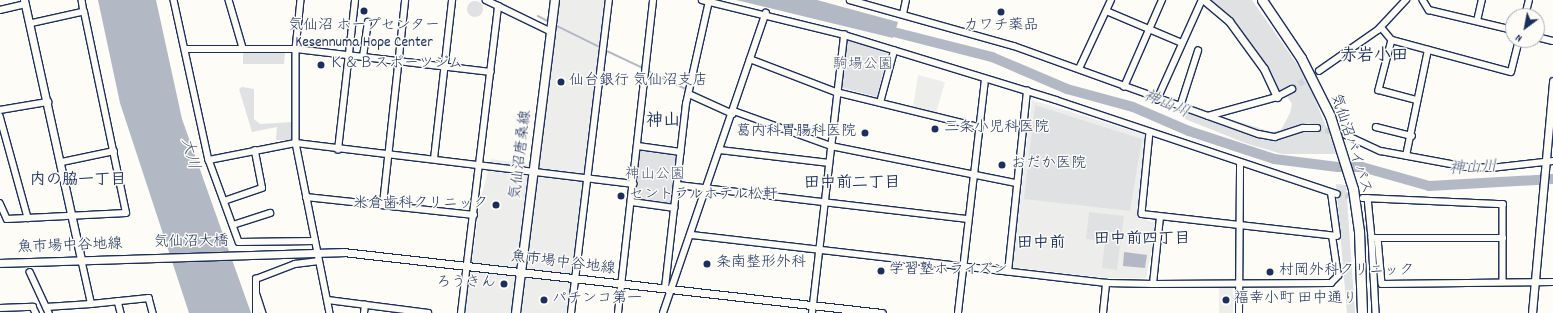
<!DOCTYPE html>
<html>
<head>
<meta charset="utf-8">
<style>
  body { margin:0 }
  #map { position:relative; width:1553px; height:313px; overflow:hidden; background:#fdfcf7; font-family:Dekko,"Klee One",sans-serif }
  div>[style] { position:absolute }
  .built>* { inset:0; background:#edeeec }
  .green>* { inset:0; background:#e0e1e3 }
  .round { border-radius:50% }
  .water>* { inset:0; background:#b3b8c5 }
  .stream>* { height:1.5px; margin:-0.75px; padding:0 0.75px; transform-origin:0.75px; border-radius:0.75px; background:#b3b8c5 }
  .river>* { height:10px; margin:-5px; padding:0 5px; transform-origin:5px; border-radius:5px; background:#b3b8c5 }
  .minor-tunnel>* { height:5.5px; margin-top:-2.75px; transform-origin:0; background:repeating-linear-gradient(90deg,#d0d3d8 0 5.5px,transparent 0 8.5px) }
  .roads { filter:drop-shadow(1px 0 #1b2f5e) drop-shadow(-1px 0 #1b2f5e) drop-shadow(0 1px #1b2f5e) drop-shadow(0 -1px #1b2f5e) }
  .minor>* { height:5.5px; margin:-2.75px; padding:0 2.75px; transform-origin:2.75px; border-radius:2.75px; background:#fdfcf7 }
  .tertiary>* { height:7px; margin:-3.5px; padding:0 3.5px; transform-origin:3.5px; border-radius:3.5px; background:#fdfcf7 }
  .primary>* { height:8px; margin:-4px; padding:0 4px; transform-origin:4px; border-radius:4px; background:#fdfcf7 }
  .trunk>* { height:9px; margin:-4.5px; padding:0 4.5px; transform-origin:4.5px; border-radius:4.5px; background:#fdfcf7 }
  .dots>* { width:11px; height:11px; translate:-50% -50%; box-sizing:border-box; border:2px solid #fdfcf7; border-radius:50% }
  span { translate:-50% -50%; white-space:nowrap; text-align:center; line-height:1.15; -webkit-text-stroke:3px #fdfcf7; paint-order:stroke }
  .poi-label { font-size:15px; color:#1b2f5e }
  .left { translate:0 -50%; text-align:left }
  .right { translate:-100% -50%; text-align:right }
  .park-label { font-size:15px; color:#4c5c7f }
  .street-label { font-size:15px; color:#1b2f5e }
  .water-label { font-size:16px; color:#49587d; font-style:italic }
  .neighbourhood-label { font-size:16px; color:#1b2f5e; font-weight:700 }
  .quarter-label { font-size:17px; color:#1b2f5e; font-weight:700 }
  .north { position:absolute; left:1505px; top:8px; width:40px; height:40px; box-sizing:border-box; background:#fdfcf7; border:1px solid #a3aaba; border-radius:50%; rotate:212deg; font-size:11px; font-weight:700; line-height:16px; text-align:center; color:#1b2f5e }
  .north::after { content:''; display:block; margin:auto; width:14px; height:18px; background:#1b2f5e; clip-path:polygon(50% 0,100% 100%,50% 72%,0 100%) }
</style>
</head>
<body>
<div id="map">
  <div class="built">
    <div style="clip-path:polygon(560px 0,607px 0,569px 313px,465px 313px,480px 201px,491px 159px,532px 165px)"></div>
    <div style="clip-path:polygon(918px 75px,945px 82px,936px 113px,913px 107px)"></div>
    <div style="clip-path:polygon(1032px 100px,1146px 135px,1137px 213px,1138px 218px,1157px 223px,1146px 278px,1105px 278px,1012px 267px)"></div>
    <div style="clip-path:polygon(1219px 288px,1233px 288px,1233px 313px,1219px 313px)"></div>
  </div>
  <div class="green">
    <div style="clip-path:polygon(1209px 0,1252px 0,1306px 77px,1337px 154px,1282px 154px,1245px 143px,1185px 119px,1183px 109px,1270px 138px,1315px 127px,1309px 123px,1274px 135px,1214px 117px,1217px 115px,1272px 132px,1281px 130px,1290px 113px,1292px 104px,1287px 96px,1294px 91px,1291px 86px,1278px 92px,1270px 73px,1238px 28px)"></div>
    <div class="round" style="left:467px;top:1px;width:16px;height:16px"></div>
    <div style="clip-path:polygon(846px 38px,888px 52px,877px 97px,839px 87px)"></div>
    <div style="clip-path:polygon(243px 52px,285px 53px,284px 64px,243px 64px)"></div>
    <div style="clip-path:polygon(242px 87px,254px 89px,254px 119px,260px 124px,293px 122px,292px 140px,276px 140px,277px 127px,252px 132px,239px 89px)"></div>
    <div style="clip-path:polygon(1035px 105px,1142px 139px,1130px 211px,1024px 199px)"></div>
    <div style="clip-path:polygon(640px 147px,676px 153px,670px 204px,635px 198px)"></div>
    <div style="clip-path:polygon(1336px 184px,1346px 185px,1355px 313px,1347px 313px)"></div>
    <div style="clip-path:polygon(1361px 206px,1369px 240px,1372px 313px,1368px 246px)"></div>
    <div style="clip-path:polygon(1089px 212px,1124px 216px,1117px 270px,1102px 268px,1105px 241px,1086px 239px)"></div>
  </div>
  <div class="water">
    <div style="clip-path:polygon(98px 0,156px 0,182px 119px,251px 313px,189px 313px,120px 103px)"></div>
    <div style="clip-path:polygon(736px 0,817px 0,898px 22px,893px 38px)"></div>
    <div style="clip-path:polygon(1124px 252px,1147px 255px,1145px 268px,1123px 266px)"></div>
  </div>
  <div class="stream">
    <div style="left:538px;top:16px;width:13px;rotate:27deg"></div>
    <div style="left:555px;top:25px;width:52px;rotate:26.1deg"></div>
    <div style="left:605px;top:50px;width:42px;rotate:25.3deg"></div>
    <div style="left:646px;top:70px;width:47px;rotate:25.5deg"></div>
    <div style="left:691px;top:91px;width:37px;rotate:26deg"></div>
  </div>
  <div class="river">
    <div style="left:882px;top:29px;width:114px;rotate:14.3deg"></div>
    <div style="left:992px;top:57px;width:82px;rotate:23.1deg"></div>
    <div style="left:1067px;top:89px;width:68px;rotate:15.3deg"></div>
    <div style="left:1133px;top:107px;width:61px;rotate:23.2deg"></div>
    <div style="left:1189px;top:131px;width:89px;rotate:18.2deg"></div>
    <div style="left:1274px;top:159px;width:64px;rotate:7.2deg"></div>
    <div style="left:1337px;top:167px;width:25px"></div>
    <div style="left:1362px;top:167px;width:70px;rotate:15.8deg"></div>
    <div style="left:1429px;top:186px;width:124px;rotate:-3.2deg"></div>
  </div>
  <div class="minor-tunnel">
    <div style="left:1292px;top:89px;width:32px;rotate:-34deg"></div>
    <div style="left:1317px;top:128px;width:30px;rotate:14deg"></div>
    <div style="left:1337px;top:194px;width:26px;rotate:9deg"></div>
  </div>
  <div class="roads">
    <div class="minor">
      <div style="left:82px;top:0;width:12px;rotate:81deg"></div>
      <div style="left:174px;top:0;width:164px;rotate:77.7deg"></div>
      <div style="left:209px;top:160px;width:87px;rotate:69.9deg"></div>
      <div style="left:239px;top:242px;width:76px;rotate:-0.8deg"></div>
      <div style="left:229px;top:0;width:50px;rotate:73.7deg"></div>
      <div style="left:301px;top:0;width:49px;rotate:95.8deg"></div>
      <div style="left:296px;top:49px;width:94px;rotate:90deg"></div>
      <div style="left:296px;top:143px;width:173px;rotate:78.7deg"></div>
      <div style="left:486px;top:0;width:73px;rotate:25.9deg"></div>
      <div style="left:702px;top:0;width:146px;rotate:13.8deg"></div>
      <div style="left:844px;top:35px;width:222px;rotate:17deg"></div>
      <div style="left:1056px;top:100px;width:296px;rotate:18.5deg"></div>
      <div style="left:850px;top:0;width:170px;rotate:15.7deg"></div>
      <div style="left:1014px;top:46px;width:260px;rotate:19.8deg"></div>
      <div style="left:1259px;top:134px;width:16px;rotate:11deg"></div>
      <div style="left:1275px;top:137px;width:29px;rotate:-18deg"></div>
      <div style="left:1303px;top:128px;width:14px"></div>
      <div style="left:1423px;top:0;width:12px;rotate:59deg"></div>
      <div style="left:1429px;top:10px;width:86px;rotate:13.4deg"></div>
      <div style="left:0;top:10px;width:26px;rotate:-13deg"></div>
      <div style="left:1109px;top:12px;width:79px;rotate:23deg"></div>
      <div style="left:903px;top:14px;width:14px;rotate:-78deg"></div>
      <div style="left:1525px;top:16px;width:16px;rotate:-76deg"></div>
      <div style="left:1477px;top:21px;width:22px;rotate:-77deg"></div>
      <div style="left:1381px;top:27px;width:17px;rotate:50deg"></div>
      <div style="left:1392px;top:40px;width:123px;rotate:15.1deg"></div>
      <div style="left:1511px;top:72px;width:33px;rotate:-76deg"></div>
      <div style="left:1537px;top:37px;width:16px;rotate:14deg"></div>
      <div style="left:1392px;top:40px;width:52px;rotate:104.6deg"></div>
      <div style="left:1379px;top:90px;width:38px;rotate:15deg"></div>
      <div style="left:186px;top:49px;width:110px"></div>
      <div style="left:296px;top:49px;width:196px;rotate:6.7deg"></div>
      <div style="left:363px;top:57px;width:35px;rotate:-82deg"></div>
      <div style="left:750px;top:59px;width:92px;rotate:21deg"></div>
      <div style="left:836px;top:92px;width:146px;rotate:13.8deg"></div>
      <div style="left:1079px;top:69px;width:76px;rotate:-65.1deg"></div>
      <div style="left:1319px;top:71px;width:72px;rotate:-34.8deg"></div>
      <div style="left:1378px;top:30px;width:41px;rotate:-47deg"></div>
      <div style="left:1124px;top:87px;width:95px;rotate:-66.4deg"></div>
      <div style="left:689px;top:94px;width:48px;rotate:24.4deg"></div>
      <div style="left:1157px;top:100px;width:110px;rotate:-65.8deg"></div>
      <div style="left:880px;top:103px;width:54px;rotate:-74.9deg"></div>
      <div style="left:1180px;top:107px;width:59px;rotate:-72.2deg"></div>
      <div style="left:0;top:110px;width:49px;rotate:-9.5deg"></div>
      <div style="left:734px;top:111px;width:103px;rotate:19.8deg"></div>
      <div style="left:831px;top:146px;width:190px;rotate:11.3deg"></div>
      <div style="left:0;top:116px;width:106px;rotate:74.6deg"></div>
      <div style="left:1208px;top:116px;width:72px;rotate:-15.4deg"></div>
      <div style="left:1277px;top:97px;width:17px;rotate:-28deg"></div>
      <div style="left:1376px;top:127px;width:37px;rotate:14deg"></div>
      <div style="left:1150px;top:132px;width:82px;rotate:95.6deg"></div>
      <div style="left:1142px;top:214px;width:196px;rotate:6.4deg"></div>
      <div style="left:1337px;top:236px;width:43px;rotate:-97.9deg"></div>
      <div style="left:1346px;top:135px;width:38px;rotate:25deg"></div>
      <div style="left:1381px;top:151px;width:87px;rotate:10.5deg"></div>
      <div style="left:1467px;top:167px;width:24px;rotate:2deg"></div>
      <div style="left:1491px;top:168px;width:62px;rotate:-6.4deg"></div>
      <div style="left:638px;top:146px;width:43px;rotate:7.9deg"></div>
      <div style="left:338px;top:150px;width:151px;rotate:-83.5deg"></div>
      <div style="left:720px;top:150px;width:110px;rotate:6.8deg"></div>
      <div style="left:1406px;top:156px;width:108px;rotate:-78.3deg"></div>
      <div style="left:434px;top:159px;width:160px;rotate:-83.5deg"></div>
      <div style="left:209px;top:160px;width:89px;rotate:-11.1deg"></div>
      <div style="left:296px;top:143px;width:340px;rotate:6.9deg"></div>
      <div style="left:62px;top:162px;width:53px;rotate:-11.9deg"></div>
      <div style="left:678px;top:185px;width:292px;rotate:6.7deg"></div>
      <div style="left:306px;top:197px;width:169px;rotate:6.1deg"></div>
      <div style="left:1363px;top:198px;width:140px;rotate:2.5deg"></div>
      <div style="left:1503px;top:204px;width:78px;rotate:90deg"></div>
      <div style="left:1368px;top:198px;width:40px;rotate:84.3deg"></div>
      <div style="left:1372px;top:238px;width:131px"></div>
      <div style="left:224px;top:201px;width:40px;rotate:-18.9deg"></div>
      <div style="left:262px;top:188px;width:38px;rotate:-101deg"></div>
      <div style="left:632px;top:202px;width:43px;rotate:7.9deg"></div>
      <div style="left:0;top:203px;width:17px;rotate:66deg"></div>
      <div style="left:7px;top:219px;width:119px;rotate:-2.9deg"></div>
      <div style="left:126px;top:213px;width:205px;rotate:-101.8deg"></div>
      <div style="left:84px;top:12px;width:55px;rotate:167.5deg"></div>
      <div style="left:383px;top:204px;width:205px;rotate:-83.8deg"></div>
      <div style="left:233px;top:225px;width:39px;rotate:-18deg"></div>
      <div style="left:692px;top:235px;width:417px;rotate:6.6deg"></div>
      <div style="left:1106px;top:283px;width:47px;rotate:1.2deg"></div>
      <div style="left:1153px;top:284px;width:178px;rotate:-0.3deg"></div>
      <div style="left:1331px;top:283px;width:10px;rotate:-45deg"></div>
      <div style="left:1338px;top:276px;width:40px;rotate:-98.5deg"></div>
      <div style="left:1372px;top:238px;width:75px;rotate:86.9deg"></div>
      <div style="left:1378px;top:238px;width:46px;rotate:85deg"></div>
      <div style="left:1382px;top:284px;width:171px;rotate:-0.7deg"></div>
      <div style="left:30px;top:272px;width:45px;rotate:65.1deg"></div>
      <div style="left:1008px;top:272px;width:182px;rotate:-84deg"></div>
      <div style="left:1153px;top:284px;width:67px;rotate:-84deg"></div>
      <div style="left:665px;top:288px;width:185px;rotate:-83.5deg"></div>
      <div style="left:686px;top:104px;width:106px;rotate:-77.4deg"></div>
      <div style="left:257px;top:295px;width:19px;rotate:72deg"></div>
      <div style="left:328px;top:300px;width:101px;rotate:7.4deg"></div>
      <div style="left:118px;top:301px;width:12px;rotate:76deg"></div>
      <div style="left:91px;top:304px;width:58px;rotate:-5.9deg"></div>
      <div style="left:149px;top:298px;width:16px;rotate:75deg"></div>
      <div style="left:46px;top:307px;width:45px;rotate:-3.8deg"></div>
      <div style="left:91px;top:304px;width:46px;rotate:-102.5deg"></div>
      <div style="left:0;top:308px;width:33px;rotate:-2deg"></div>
      <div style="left:33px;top:307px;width:7px;rotate:63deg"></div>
      <div style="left:256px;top:313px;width:34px;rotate:-90deg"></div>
      <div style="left:256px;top:279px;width:42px;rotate:-21deg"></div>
      <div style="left:295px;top:264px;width:24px;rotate:-7deg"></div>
      <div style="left:364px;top:313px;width:8px;rotate:-83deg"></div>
      <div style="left:461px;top:313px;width:309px;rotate:-83.1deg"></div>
      <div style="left:571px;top:313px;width:315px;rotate:-83.1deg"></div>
      <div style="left:618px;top:313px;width:315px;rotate:-83.6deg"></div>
      <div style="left:663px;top:313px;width:317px;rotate:-71.1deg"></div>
      <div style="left:812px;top:313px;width:280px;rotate:-83.4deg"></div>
      <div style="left:958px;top:313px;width:235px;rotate:-83.4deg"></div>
      <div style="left:1103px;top:313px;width:30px;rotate:-84deg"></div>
      <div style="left:1239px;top:313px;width:149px;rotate:-89.6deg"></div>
    </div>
    <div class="tertiary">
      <div style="left:24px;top:0;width:265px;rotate:77.6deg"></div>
      <div style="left:1204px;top:0;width:33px;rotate:40deg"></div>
      <div style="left:1229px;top:21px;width:59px;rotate:53.9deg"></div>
      <div style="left:1264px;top:69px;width:31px;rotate:65deg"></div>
      <div style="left:0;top:263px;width:343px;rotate:-1.8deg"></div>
      <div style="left:343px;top:252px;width:542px;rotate:6.46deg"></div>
      <div style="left:1532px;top:313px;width:233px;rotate:-84.8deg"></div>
    </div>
    <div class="primary">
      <div style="left:516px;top:313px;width:315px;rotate:-82.9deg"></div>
    </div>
    <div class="trunk">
      <div style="left:1262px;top:0;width:70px;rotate:56.1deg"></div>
      <div style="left:1301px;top:58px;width:65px;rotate:63.4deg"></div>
      <div style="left:1330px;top:116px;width:77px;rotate:72.5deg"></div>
      <div style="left:1353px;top:189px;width:42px;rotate:81.9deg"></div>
      <div style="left:1359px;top:231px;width:82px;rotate:87.9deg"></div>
    </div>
  </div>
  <div class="dots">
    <div style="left:364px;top:11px;background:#1b2f5e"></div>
    <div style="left:1001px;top:12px;background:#1b2f5e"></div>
    <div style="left:321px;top:65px;background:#1b2f5e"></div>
    <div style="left:561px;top:82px;background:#1b2f5e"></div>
    <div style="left:935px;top:129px;background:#1b2f5e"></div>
    <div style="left:865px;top:133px;background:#1b2f5e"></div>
    <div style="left:1002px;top:165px;background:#1b2f5e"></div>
    <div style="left:621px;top:196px;background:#1b2f5e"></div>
    <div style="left:496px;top:205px;background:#1b2f5e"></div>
    <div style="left:707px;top:264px;background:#1b2f5e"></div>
    <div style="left:881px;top:271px;background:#1b2f5e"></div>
    <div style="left:1270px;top:272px;background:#1b2f5e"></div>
    <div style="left:504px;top:284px;background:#1b2f5e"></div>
    <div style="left:544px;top:300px;background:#1b2f5e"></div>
    <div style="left:1226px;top:300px;background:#1b2f5e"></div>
  </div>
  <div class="poi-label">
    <span style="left:364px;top:35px">気仙沼 ホープセンター<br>Kesennuma Hope Center</span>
    <span style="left:1001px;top:27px">カワチ薬品</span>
    <span class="left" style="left:329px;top:65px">Ｋ＆Ｂスポーツジム</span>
    <span class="left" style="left:569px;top:82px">仙台銀行 気仙沼支店</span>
    <span class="left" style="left:944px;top:129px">三条小児科医院</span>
    <span class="right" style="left:856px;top:133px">葛内科胃腸科医院</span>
    <span class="left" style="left:1011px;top:165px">おだか医院</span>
    <span class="left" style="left:629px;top:196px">セントラルホテル松軒</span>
    <span class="right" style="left:488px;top:205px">米倉歯科クリニック</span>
    <span class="left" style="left:716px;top:264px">条南整形外科</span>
    <span class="left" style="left:889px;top:271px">学習塾ホライズン</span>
    <span class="left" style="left:1279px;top:272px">村岡外科クリニック</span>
    <span class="right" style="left:496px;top:284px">ろうきん</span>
    <span class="left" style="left:552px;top:300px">パチンコ第一</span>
    <span class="left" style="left:1234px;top:300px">福幸小町 田中通り</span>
  </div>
  <div class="park-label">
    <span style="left:863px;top:66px">駒場公園</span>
    <span style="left:655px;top:176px">神山公園</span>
  </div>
  <div class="street-label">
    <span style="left:1350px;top:144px;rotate:72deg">気仙沼バイパス</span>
    <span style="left:522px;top:155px;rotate:-83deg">気仙沼唐桑線</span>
    <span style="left:191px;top:243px;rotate:-1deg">気仙沼大橋</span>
    <span style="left:70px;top:247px;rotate:-2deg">魚市場中谷地線</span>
    <span style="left:563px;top:264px;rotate:7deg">魚市場中谷地線</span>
  </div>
  <div class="water-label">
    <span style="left:1166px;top:105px;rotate:23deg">神山川</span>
    <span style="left:189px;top:154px;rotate:75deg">大川</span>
    <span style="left:1473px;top:169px;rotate:-3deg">神山川</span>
  </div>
  <div class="neighbourhood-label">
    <span style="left:78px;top:181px">内の脇一丁目</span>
    <span style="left:852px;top:184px">田中前二丁目</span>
    <span style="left:1142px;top:240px">田中前四丁目</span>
    <span style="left:1041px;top:244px">田中前</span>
  </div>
  <div class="quarter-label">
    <span style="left:1374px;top:58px">赤岩小田</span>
    <span style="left:663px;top:123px">神山</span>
  </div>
  <div class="north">N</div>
</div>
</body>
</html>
